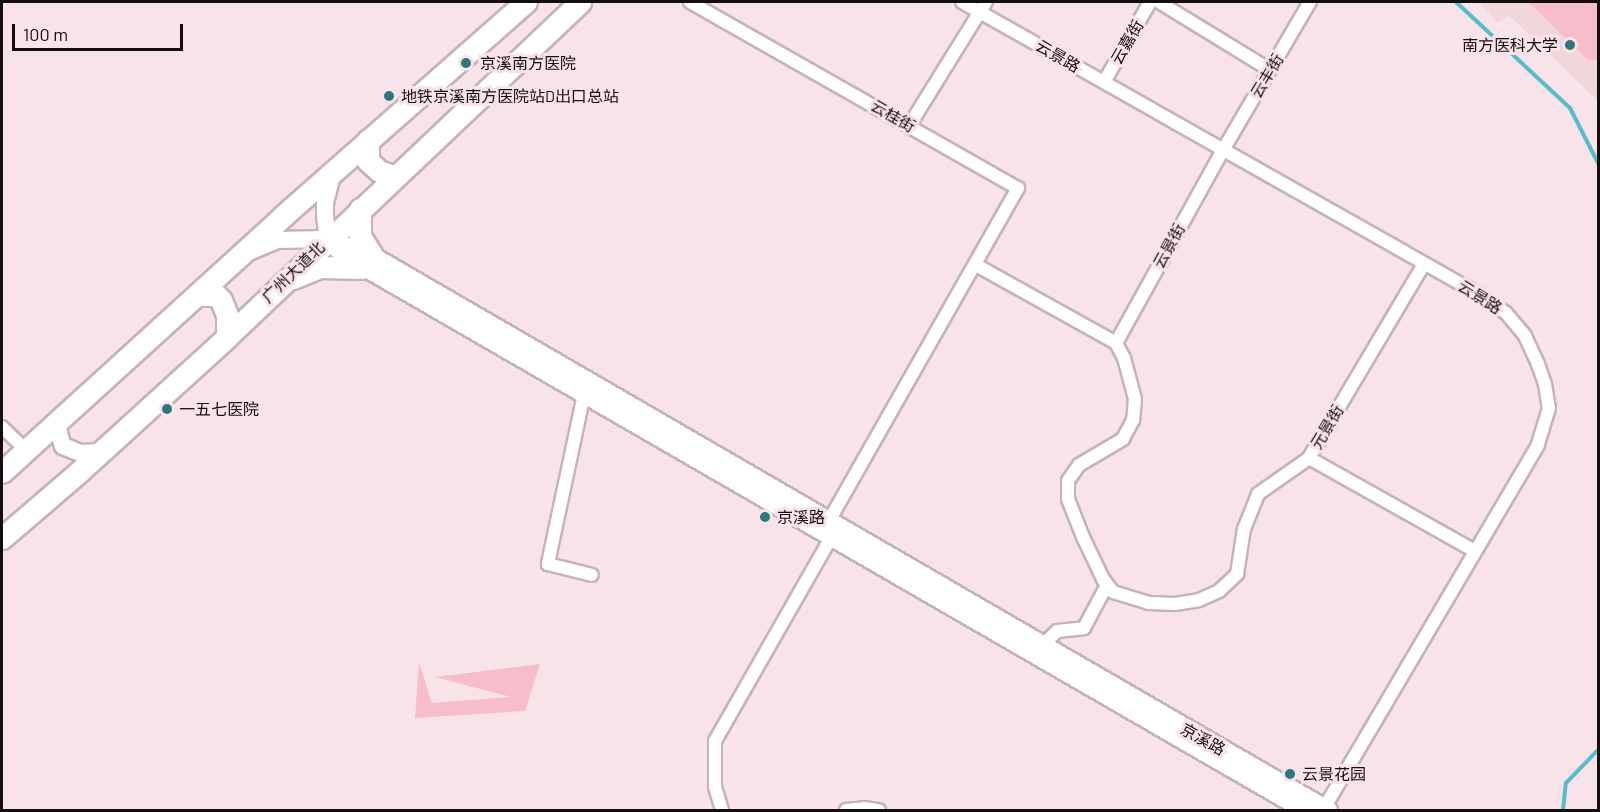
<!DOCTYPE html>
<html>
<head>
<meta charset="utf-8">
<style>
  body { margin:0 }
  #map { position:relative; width:1600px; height:812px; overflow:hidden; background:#f8e4e8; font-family:Barlow,"Noto Sans SC",sans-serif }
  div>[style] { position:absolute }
  .built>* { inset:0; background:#f1d6db }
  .green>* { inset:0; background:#f6beca }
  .stream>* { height:4px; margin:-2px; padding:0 2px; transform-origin:2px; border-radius:2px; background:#55bdcb }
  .roads { filter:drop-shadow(2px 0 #c6b3b6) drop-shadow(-2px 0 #c6b3b6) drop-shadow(0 2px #c6b3b6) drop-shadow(0 -2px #c6b3b6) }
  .street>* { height:12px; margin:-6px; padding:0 6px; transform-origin:6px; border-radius:6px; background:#fff }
  .secondary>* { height:16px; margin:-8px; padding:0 8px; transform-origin:8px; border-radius:8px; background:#fff }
  .highway>* { height:21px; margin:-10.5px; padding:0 10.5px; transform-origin:10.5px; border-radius:10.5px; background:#fff }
  .dots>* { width:16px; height:16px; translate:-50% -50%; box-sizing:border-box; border:3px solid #f8e4e8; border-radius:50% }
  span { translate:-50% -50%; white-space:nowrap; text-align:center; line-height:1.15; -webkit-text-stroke:6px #f8e4e8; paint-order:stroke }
  .street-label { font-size:16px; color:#140e0f }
  .poi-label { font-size:16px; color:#140e0f }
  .right { translate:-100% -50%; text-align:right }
  .left { translate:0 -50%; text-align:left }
  .frame { position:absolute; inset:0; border:3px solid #140e0f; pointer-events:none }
  .scale { position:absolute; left:12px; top:24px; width:171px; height:27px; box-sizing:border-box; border:3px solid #140e0f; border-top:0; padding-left:8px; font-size:18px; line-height:21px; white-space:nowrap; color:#140e0f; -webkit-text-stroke:4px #f8e4e8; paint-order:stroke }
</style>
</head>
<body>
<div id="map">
  <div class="built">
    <div style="clip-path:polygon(1478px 2px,1598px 2px,1598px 101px,1509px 15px,1498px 23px)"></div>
  </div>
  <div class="green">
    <div style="clip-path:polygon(1528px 2px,1598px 2px,1598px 60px,1588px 60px)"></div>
    <div style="clip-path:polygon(419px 662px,432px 703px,511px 697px,435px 677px,540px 664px,525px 711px,415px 718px)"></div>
  </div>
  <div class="stream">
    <div style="left:1456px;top:2px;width:156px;rotate:42.9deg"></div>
    <div style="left:1570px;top:108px;width:62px;rotate:63deg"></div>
    <div style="left:1563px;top:810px;width:27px;rotate:-84deg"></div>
    <div style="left:1566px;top:783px;width:46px;rotate:-45.9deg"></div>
  </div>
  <div class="roads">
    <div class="street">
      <div style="left:690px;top:2px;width:377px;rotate:29.6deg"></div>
      <div style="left:1018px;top:188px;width:383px;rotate:119.6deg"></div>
      <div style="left:962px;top:2px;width:589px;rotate:29.48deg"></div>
      <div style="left:1475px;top:292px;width:37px;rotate:34deg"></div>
      <div style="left:1506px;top:313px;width:30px;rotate:50deg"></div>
      <div style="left:1525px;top:336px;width:31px;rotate:65deg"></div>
      <div style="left:1538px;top:364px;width:21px;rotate:71deg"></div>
      <div style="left:1545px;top:384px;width:24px;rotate:81deg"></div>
      <div style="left:1549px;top:408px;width:39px;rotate:107deg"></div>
      <div style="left:1538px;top:445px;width:421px;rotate:120.5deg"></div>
      <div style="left:1159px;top:2px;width:130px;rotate:31.5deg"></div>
      <div style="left:1104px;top:82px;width:92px;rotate:-60.1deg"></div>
      <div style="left:909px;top:126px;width:146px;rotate:-58.2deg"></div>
      <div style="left:1424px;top:264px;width:226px;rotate:120.7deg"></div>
      <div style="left:1309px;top:458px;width:190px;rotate:29.3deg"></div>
      <div style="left:976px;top:265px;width:160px;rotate:29.1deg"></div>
      <div style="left:1116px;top:343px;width:17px;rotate:62deg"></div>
      <div style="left:1124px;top:358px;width:42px;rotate:75deg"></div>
      <div style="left:1135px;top:399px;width:21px;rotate:95deg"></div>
      <div style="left:1133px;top:420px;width:21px;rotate:118deg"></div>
      <div style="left:1123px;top:439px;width:51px;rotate:149.4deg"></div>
      <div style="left:1079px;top:465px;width:19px;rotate:125deg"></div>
      <div style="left:1068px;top:481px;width:18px;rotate:90deg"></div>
      <div style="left:1068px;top:499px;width:41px;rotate:68.5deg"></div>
      <div style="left:1083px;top:537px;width:47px;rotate:64.5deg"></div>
      <div style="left:1103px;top:579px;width:16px;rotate:52deg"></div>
      <div style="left:1113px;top:592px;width:37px;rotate:17deg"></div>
      <div style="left:1148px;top:603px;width:27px;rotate:2deg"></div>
      <div style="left:1175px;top:604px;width:24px;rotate:-9deg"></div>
      <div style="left:1199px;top:600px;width:22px;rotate:-24deg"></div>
      <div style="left:1219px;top:591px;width:25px;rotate:-43deg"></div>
      <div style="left:1237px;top:574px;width:46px;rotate:-81.2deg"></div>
      <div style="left:1244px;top:529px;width:38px;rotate:-68deg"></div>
      <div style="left:1258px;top:494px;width:62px;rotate:-35.2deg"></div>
      <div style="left:1116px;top:343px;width:221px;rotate:-61deg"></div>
      <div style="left:1223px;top:150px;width:172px;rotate:-59.6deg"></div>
      <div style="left:584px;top:394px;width:174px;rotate:102deg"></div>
      <div style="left:548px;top:564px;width:45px;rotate:14deg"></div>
      <div style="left:2px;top:427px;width:32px;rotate:44deg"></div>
      <div style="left:1042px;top:646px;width:21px;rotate:-45deg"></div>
      <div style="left:1057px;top:631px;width:27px;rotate:-6deg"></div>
      <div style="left:1084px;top:628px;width:49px;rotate:-61.9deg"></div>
      <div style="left:722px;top:810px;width:24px;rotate:-107deg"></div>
      <div style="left:715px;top:787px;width:46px;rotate:-90deg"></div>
      <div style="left:715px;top:741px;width:234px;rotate:-60.3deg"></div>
      <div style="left:846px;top:810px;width:18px;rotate:-6deg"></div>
      <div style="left:864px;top:808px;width:15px;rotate:8deg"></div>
    </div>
    <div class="secondary">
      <div style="left:333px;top:171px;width:33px;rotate:104deg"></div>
      <div style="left:325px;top:203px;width:13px;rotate:90deg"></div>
      <div style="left:325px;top:216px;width:23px;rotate:83deg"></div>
      <div style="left:328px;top:239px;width:21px;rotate:49deg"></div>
      <div style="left:342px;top:255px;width:1110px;rotate:30.01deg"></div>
      <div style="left:249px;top:252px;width:30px;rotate:-23deg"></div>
      <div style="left:277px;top:240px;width:51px;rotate:-1.1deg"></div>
      <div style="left:328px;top:239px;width:47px;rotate:20deg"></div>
      <div style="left:372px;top:255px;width:1106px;rotate:30.11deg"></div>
      <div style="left:62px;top:415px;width:16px;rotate:105deg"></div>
      <div style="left:58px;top:430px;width:17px;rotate:73deg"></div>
      <div style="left:63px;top:446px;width:18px;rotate:22deg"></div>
      <div style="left:80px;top:453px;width:21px;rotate:-3deg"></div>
    </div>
    <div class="highway">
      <div style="left:368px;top:140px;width:21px;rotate:90deg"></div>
      <div style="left:368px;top:161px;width:15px;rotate:42deg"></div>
      <div style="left:379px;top:171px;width:15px;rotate:20deg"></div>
      <div style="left:360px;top:209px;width:27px;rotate:90deg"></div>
      <div style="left:360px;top:236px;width:22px;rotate:58deg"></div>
      <div style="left:293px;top:278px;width:29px;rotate:-22deg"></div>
      <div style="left:320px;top:267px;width:42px;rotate:1.4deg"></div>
      <div style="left:197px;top:295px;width:19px"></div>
      <div style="left:216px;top:295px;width:7px;rotate:45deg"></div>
      <div style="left:221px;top:300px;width:16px;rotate:68deg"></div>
      <div style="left:227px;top:315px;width:22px;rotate:90deg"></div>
      <div style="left:2px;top:472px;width:380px;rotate:-42.3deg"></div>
      <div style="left:283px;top:216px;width:324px;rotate:-41.4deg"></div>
      <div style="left:2px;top:538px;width:104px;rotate:-40.7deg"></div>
      <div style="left:81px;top:470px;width:197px;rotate:-42.3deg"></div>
      <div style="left:227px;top:337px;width:487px;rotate:-43.5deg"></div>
    </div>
  </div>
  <div class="dots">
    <div style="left:1570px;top:45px;background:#2e7680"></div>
    <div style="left:466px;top:63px;background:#2e7680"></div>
    <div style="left:389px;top:96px;background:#2e7680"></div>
    <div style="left:167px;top:409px;background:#2e7680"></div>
    <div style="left:765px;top:517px;background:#2e7680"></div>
    <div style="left:1290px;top:774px;background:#2e7680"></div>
  </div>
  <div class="street-label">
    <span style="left:1127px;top:42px;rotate:-60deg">云嘉街</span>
    <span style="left:1058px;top:56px;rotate:30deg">云景路</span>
    <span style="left:1267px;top:76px;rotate:-59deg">云丰街</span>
    <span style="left:893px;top:116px;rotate:30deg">云桂街</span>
    <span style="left:1169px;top:246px;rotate:-61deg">云景街</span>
    <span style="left:293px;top:272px;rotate:-44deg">广州大道北</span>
    <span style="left:1480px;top:297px;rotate:32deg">云景路</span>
    <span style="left:1327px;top:427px;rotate:-59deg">元景街</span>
    <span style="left:1203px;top:739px;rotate:29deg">京溪路</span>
  </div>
  <div class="poi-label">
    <span class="right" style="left:1558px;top:45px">南方医科大学</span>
    <span class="left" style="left:480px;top:63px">京溪南方医院</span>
    <span class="left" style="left:401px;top:96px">地铁京溪南方医院站D出口总站</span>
    <span class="left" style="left:179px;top:409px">一五七医院</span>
    <span class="left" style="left:777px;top:517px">京溪路</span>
    <span class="left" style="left:1302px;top:774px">云景花园</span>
  </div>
  <div class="frame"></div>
  <div class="scale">100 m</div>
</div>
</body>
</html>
